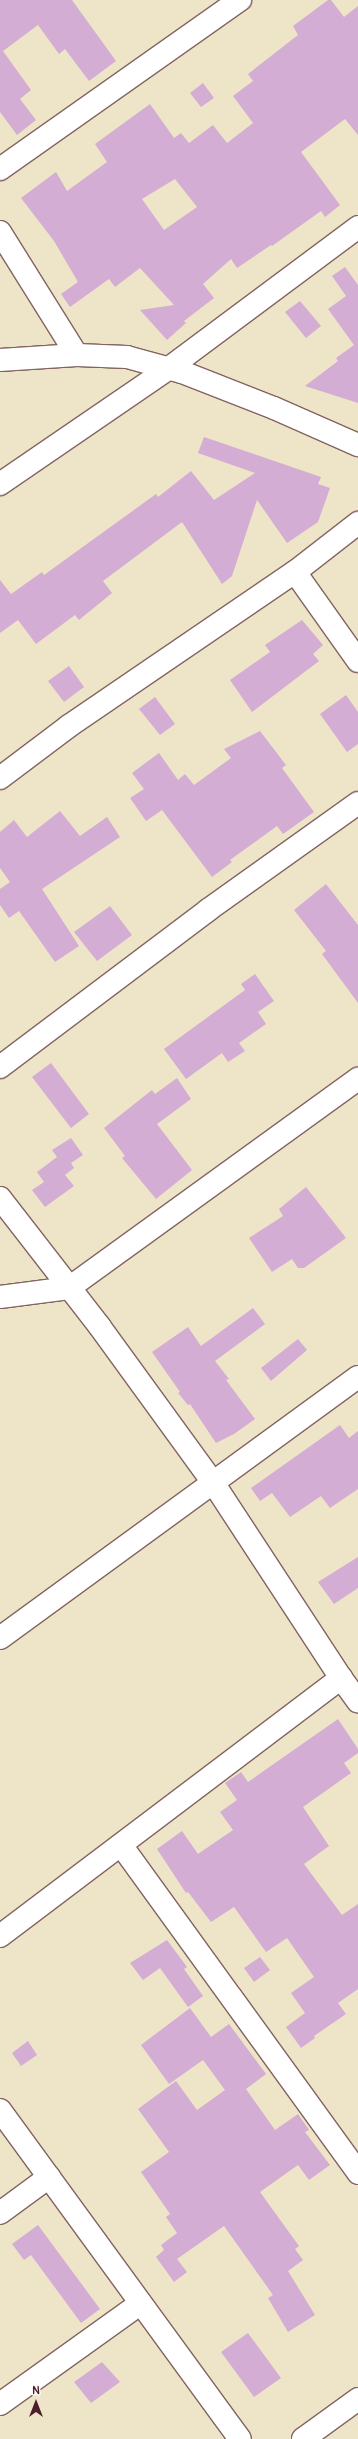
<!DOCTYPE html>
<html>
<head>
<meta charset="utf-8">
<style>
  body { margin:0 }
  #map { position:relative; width:358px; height:2439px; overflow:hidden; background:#eee5c8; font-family:Pangolin,sans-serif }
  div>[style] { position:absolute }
  .building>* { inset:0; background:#d3add3 }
  .roads { filter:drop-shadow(1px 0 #836462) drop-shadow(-1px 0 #836462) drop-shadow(0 1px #836462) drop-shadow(0 -1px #836462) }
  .minor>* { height:22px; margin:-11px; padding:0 11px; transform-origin:11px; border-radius:11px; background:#fff }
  span { translate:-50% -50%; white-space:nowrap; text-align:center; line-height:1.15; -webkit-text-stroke:3px #fdfcf7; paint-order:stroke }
  .north { position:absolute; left:16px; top:2383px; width:40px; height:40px; -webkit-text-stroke:3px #fdfcf7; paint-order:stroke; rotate:0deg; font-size:11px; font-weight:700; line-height:16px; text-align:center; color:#4a1f2b }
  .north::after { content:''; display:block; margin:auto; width:14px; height:18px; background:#4a1f2b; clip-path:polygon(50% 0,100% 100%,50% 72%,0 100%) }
</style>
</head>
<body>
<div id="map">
  <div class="building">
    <div style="clip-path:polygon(0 0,72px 0,116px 61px,89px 81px,65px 49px,59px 54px,38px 25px,3px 51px,31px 90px,20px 99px,36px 120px,17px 135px,0 112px)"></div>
    <div style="clip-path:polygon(evenodd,328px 0,331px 0,344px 17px,358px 6px,358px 135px,345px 119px,301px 152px,340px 205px,325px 217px,321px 211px,272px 246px,271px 245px,237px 268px,231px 259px,203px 284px,214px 298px,184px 321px,186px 323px,167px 340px,140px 310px,174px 305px,140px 268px,115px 287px,109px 279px,70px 307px,61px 294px,78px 282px,54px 241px,21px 198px,56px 172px,67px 191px,107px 162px,95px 144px,150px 104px,174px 138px,181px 133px,189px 143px,213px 125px,227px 143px,253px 123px,233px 96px,253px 81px,248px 74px,298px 35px,293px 26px,328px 0,175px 179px,197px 207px,164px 230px,142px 199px,175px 179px)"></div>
    <div style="clip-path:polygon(203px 83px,214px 98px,201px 107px,190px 93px)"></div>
    <div style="clip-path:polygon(345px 267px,358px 285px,358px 403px,305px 386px,338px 361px,336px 358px,354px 345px,328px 309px,346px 296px,332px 276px)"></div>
    <div style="clip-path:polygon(300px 301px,321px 326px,306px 338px,285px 312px)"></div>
    <div style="clip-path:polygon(204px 437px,321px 477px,318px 484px,330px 488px,318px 522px,287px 543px,257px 500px,232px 576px,222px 584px,182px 522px,103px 581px,112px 593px,79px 620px,75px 615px,36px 644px,18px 620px,0 633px,0 580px,11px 594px,42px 572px,44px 575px,156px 494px,158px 497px,191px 471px,214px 500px,255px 473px,198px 453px)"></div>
    <div style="clip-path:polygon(302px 620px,323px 645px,313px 654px,319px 661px,252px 712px,230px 680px,270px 652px,265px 645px)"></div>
    <div style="clip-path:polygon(69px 666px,84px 687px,64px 702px,48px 681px)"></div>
    <div style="clip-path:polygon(346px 695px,358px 712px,358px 744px,347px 752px,320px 714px)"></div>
    <div style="clip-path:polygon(155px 697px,175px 724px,160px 735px,139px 709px)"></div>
    <div style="clip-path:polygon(260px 731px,286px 765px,282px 768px,314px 812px,283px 834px,277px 826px,230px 860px,232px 862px,212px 877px,162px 810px,146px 821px,130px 798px,144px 789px,132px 773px,159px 753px,178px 780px,185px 774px,194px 785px,231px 758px,224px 749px)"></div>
    <div style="clip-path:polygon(60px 811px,80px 836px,107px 817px,120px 837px,42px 889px,79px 946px,55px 962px,19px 911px,9px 918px,0 905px,0 889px,10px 882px,0 868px,0 832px,14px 820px,27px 837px)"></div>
    <div style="clip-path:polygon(326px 884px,358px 925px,358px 1003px,322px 954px,326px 951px,294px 910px)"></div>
    <div style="clip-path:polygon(110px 906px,132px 935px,97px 961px,74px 932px)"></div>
    <div style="clip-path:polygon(255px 974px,274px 1001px,258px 1012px,266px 1024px,239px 1043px,245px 1051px,228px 1062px,222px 1053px,186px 1079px,164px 1049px,245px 990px,241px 984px)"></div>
    <div style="clip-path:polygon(51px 1063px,89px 1114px,71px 1128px,32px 1077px)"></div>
    <div style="clip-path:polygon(177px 1078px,191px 1099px,157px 1124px,192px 1170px,156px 1199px,122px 1158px,125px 1156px,104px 1128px,152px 1090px,155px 1094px)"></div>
    <div style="clip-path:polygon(71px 1138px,83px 1155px,71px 1163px,74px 1168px,65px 1175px,74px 1186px,45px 1207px,32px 1190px,44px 1182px,37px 1172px,57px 1157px,52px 1150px)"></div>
    <div style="clip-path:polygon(306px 1187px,346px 1238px,304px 1268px,298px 1268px,292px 1259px,272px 1272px,249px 1238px,283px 1216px,279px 1209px)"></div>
    <div style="clip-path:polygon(253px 1308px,265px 1324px,215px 1361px,229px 1379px,226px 1380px,255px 1419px,234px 1434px,216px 1443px,190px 1404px,188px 1405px,178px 1393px,180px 1392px,152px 1352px,188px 1327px,201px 1346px)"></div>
    <div style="clip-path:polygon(298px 1339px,307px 1350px,271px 1381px,261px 1368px)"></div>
    <div style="clip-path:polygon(340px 1425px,349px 1438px,358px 1431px,358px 1489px,330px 1508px,321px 1496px,290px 1517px,272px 1493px,260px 1501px,251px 1488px)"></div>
    <div style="clip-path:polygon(358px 1557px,358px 1588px,334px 1604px,318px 1582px)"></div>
    <div style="clip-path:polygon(338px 1719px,358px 1749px,358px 1753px,344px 1763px,351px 1773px,303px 1807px,329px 1846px,304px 1864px,342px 1915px,358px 1904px,358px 1989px,338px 2003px,346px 2014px,314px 2036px,315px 2038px,301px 2048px,286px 2027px,305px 2013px,291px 1993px,314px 1977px,287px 1938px,266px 1952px,234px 1907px,211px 1922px,188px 1892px,186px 1893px,157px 1849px,182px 1831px,198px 1854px,233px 1830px,220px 1812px,237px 1800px,225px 1783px,241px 1772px,248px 1782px)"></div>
    <div style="clip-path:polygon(167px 1940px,187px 1967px,184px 1969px,203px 1996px,188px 2007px,160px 1968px,143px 1980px,130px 1963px)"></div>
    <div style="clip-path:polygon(260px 1957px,270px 1970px,254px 1982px,244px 1968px)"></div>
    <div style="clip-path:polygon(190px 2008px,211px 2037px,229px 2024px,266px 2074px,246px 2089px,275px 2130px,298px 2114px,309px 2130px,305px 2132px,330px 2165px,309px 2180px,298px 2165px,260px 2192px,299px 2246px,295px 2249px,303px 2260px,288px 2271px,315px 2315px,288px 2332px,268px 2298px,273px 2295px,224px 2226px,177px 2259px,187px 2272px,174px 2282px,156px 2257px,164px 2250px,161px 2245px,177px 2233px,166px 2217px,170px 2214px,141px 2172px,169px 2152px,138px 2109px,176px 2081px,197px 2110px,225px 2090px,203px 2060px,169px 2084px,141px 2045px)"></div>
    <div style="clip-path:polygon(28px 2041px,37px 2055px,21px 2066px,12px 2053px)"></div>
    <div style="clip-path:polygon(38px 2225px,100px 2309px,81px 2323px,31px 2255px,24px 2260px,12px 2244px)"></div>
    <div style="clip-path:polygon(248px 2333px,281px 2378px,254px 2397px,221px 2352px)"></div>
    <div style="clip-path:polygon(102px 2362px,120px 2382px,91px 2403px,74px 2382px)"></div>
  </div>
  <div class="roads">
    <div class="minor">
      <div style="left:0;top:169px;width:294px;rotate:-35.2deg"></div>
      <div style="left:0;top:232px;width:145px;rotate:58deg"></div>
      <div style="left:0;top:360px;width:77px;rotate:-3.7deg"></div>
      <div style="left:77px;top:355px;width:50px;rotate:2.3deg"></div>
      <div style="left:127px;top:357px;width:57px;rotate:15.3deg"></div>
      <div style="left:182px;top:372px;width:99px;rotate:21.4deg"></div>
      <div style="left:274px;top:408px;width:92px;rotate:23.8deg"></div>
      <div style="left:169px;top:368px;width:236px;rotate:-36.7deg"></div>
      <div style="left:0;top:484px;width:204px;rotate:-34.4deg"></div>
      <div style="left:295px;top:572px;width:109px;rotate:54.7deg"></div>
      <div style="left:0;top:778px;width:86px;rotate:-37deg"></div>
      <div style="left:69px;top:726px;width:273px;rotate:-34.3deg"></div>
      <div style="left:295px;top:572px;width:80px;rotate:-37.9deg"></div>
      <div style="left:0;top:1067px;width:261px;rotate:-37deg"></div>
      <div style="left:208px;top:910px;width:184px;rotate:-35.5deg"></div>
      <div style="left:0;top:1198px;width:163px;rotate:52.2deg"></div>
      <div style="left:100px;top:1327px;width:194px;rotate:54deg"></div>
      <div style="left:214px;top:1484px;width:232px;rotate:56.8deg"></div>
      <div style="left:341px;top:1678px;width:29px;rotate:54deg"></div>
      <div style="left:0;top:1297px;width:70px;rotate:-7.4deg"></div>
      <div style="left:69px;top:1288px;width:357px;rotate:-35.9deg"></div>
      <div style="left:0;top:1638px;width:443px;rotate:-36.1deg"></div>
      <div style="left:121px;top:1845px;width:405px;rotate:54.1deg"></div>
      <div style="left:0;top:1936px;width:428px;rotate:-37.1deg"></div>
      <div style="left:0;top:2110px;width:407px;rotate:53.9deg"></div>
      <div style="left:0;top:2213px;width:61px;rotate:-36.3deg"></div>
      <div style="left:0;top:2404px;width:173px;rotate:-35.6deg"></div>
      <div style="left:303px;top:2439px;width:68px;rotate:-36deg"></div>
    </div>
  </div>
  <div class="north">N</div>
</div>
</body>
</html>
